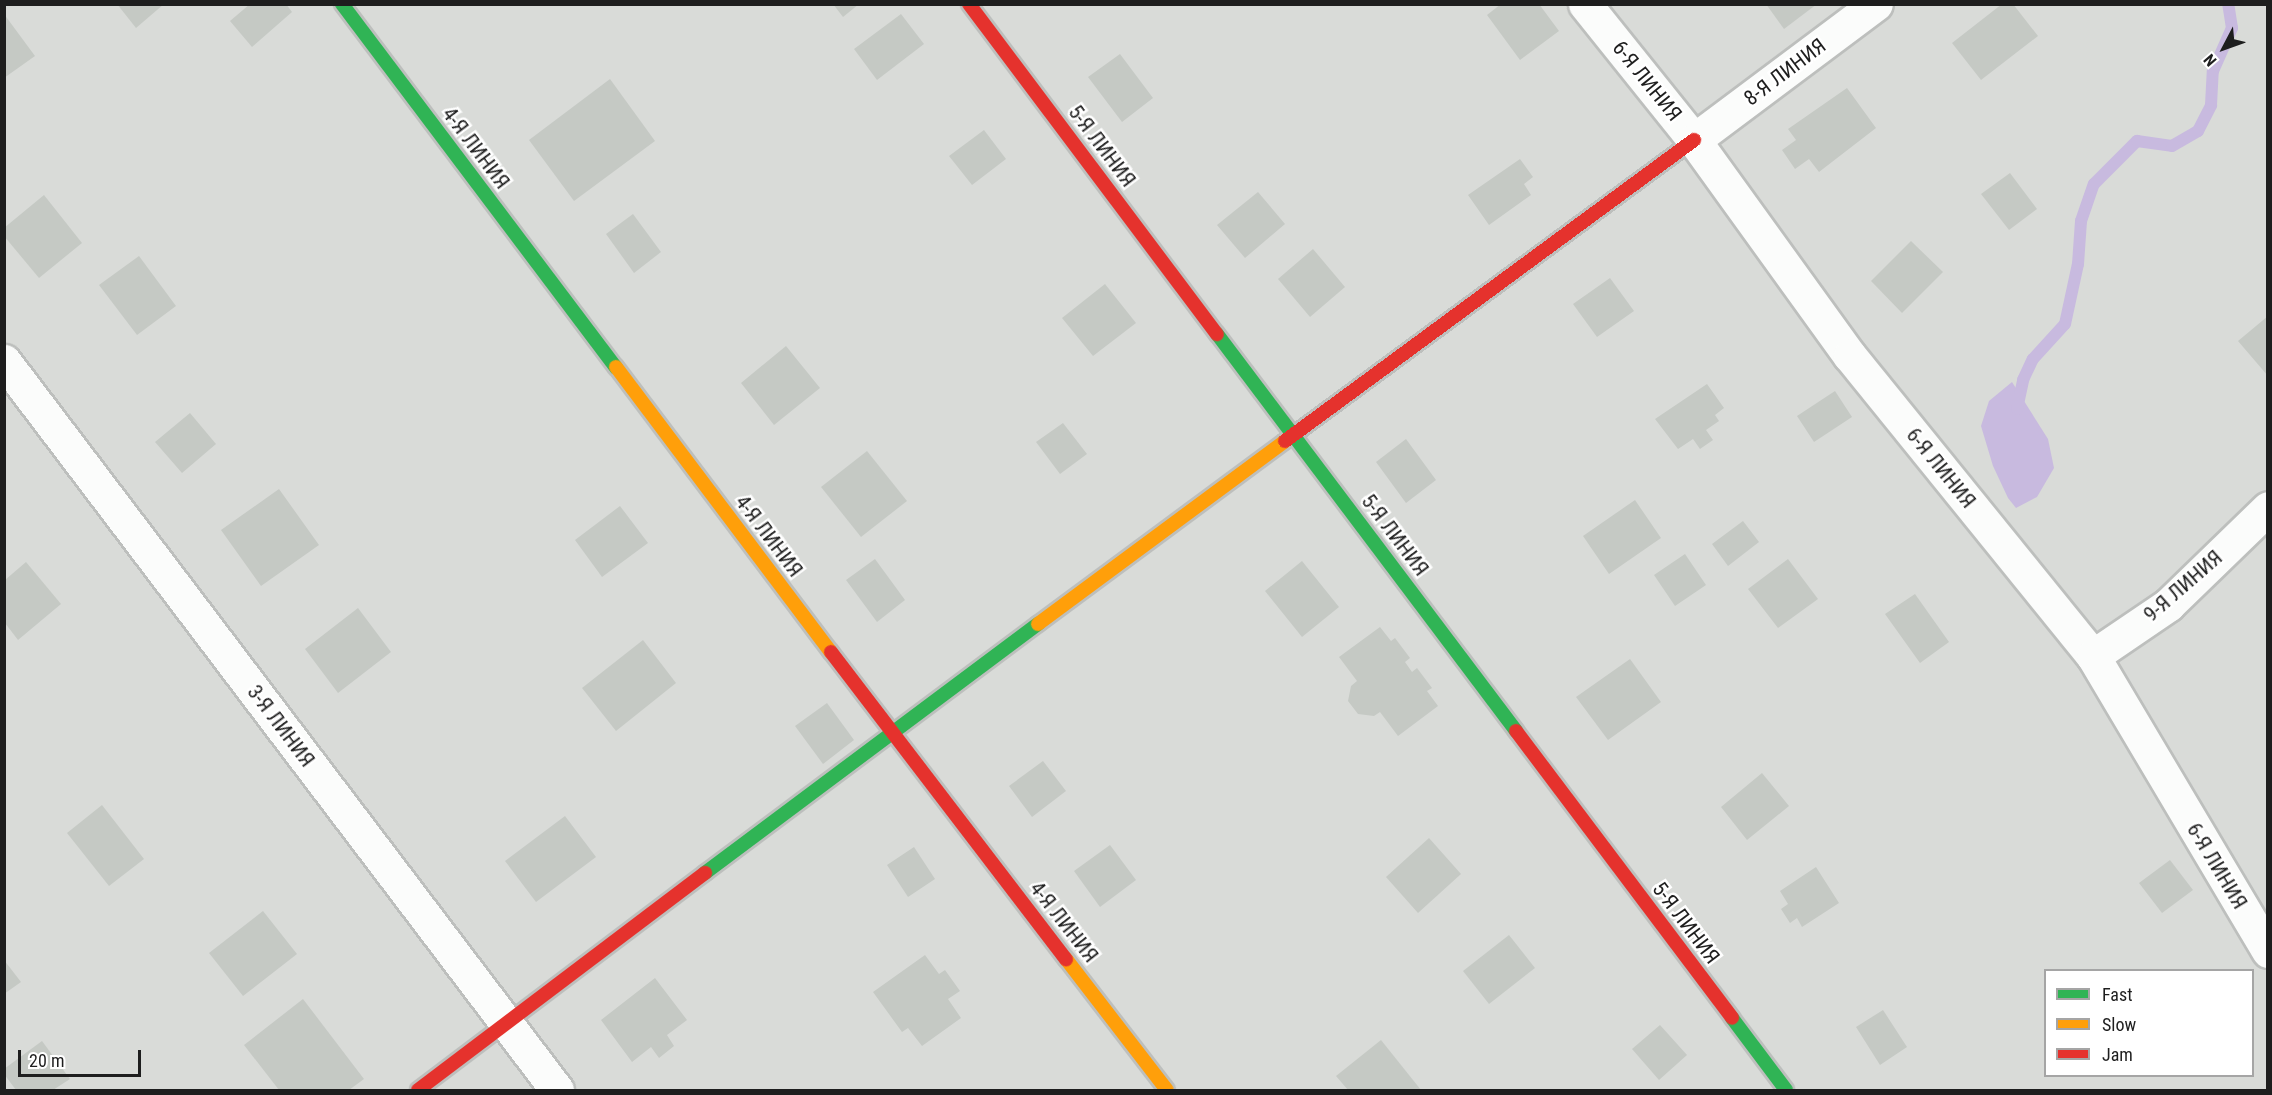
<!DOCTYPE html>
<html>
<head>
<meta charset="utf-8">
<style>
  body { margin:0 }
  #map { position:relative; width:2272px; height:1095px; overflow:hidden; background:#e7ece7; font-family:"Roboto Condensed",sans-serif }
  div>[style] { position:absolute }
  .residential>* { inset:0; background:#d9dbd8 }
  .water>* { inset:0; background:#c8badf }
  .stream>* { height:12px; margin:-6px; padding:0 6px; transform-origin:6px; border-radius:6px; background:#c8badf }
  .building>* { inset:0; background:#c5c9c4 }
  .roads { filter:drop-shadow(2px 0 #bdbfbd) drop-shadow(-2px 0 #bdbfbd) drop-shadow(0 2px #bdbfbd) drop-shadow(0 -2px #bdbfbd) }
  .street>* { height:33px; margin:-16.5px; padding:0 16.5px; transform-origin:16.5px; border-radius:16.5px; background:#fbfcfb }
  .fast>* { height:14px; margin:-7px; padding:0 7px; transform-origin:7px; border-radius:7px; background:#30b455 }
  .slow>* { height:14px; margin:-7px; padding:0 7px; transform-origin:7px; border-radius:7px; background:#ff9f0a }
  .jam>* { height:14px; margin:-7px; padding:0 7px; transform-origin:7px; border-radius:7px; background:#e5322d }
  span { translate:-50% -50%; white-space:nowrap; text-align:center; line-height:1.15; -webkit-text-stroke:5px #fff; paint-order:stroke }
  .street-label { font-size:21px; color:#1e1e1e }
  .frame { position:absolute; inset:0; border:6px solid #1e1e1e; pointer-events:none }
  .legend { position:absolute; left:2044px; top:969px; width:210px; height:108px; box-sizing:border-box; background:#fff; border:2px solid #a5a5a5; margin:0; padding:8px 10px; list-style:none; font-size:18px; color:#1e1e1e }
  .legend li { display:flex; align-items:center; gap:12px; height:30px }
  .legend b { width:30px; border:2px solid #a5a5a5 }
  .north { position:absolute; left:2194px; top:18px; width:60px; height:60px; -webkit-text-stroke:4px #fff; paint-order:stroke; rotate:229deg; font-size:16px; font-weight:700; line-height:24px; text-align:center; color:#1e1e1e }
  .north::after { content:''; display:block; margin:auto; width:21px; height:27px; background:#1e1e1e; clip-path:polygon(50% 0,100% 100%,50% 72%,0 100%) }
  .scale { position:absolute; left:18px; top:1050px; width:123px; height:27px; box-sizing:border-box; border:3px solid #1e1e1e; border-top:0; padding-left:8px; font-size:18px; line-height:21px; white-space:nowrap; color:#1e1e1e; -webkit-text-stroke:4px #fff; paint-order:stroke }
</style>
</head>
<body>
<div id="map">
  <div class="residential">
    <div style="clip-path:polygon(evenodd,5px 5px,2267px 5px,2267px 1090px,5px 1090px,5px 5px,2046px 970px,2252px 970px,2252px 1076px,2046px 1076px,2046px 970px)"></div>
  </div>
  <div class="water">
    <div style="clip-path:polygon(2012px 382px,2048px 439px,2054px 468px,2037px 497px,2016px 508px,2008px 498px,1993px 466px,1981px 426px,1989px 401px)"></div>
  </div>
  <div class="stream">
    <div style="left:2017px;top:409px;width:30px;rotate:-78deg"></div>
    <div style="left:2023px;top:380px;width:23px;rotate:-65deg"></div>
    <div style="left:2033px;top:359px;width:47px;rotate:-47.6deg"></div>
    <div style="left:2065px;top:324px;width:61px;rotate:-77.8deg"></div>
    <div style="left:2078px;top:264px;width:43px;rotate:-86deg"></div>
    <div style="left:2081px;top:221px;width:39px;rotate:-71deg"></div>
    <div style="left:2094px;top:184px;width:61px;rotate:-45deg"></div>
    <div style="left:2137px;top:141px;width:35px;rotate:8deg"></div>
    <div style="left:2172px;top:146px;width:30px;rotate:-30deg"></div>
    <div style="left:2198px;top:131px;width:29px;rotate:-63deg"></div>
    <div style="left:2211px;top:105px;width:34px;rotate:-87deg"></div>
    <div style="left:2213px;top:71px;width:47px;rotate:-66.2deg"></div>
    <div style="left:2232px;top:28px;width:24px;rotate:-99deg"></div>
  </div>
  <div class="building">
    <div style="clip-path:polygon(117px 4px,164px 4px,136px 28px)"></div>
    <div style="clip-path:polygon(250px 4px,286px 4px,292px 12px,252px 47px,230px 21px)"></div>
    <div style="clip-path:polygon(833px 4px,859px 4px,843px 17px)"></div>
    <div style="clip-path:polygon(1501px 4px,1539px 4px,1559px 31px,1520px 60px,1487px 15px)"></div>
    <div style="clip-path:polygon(1766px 4px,1817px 4px,1784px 29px)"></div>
    <div style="clip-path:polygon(2002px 4px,2013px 4px,2038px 36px,1981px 80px,1952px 43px)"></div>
    <div style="clip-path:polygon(4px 14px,35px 56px,4px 78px)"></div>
    <div style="clip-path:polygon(901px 14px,924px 44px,877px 80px,854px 49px)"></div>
    <div style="clip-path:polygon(1120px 54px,1153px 98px,1122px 122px,1088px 77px)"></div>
    <div style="clip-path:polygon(610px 79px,655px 141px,574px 201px,529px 140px)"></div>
    <div style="clip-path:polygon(1847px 88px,1876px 128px,1819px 172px,1809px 159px,1795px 169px,1782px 150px,1796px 140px,1788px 129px)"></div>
    <div style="clip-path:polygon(984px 130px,1006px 159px,972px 185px,949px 156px)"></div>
    <div style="clip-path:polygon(1520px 159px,1533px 177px,1524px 184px,1531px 195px,1489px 225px,1468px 195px)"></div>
    <div style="clip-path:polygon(2010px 173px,2037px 209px,2009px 230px,1981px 194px)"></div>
    <div style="clip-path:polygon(1258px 192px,1285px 224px,1245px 258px,1217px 225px)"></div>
    <div style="clip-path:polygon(44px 195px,82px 243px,39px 278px,4px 236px,4px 228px)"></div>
    <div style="clip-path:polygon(633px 214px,661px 252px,634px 273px,606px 234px)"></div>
    <div style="clip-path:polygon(1911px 241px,1943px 272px,1902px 313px,1871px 281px)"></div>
    <div style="clip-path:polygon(1313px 249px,1345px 287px,1310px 317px,1278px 279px)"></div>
    <div style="clip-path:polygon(139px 256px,176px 306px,137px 335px,99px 285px)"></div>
    <div style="clip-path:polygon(1610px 278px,1634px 311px,1597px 337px,1573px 304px)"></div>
    <div style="clip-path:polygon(1105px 284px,1136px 323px,1093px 356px,1062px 318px)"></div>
    <div style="clip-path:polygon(2268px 316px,2268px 376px,2238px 341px)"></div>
    <div style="clip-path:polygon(786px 346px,820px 388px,774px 425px,741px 383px)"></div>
    <div style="clip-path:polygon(1707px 384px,1724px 408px,1715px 415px,1719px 421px,1706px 430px,1713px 440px,1700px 449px,1693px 439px,1678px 449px,1655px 419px)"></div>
    <div style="clip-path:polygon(1835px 391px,1852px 417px,1814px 442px,1797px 416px)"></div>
    <div style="clip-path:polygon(190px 413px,216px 444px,182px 473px,155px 442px)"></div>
    <div style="clip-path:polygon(1063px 423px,1087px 454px,1060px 474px,1036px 442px)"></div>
    <div style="clip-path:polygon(1406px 439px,1436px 480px,1406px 503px,1376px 462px)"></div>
    <div style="clip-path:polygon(867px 451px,907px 501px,861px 537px,821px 487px)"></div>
    <div style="clip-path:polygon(279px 489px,319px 545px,261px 586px,221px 530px)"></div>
    <div style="clip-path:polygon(1635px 500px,1661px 538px,1609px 574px,1583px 536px)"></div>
    <div style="clip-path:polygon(620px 506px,648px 543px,602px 577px,575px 540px)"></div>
    <div style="clip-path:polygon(1743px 521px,1759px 542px,1728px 566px,1712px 544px)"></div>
    <div style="clip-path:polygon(1685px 554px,1706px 585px,1675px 606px,1654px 575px)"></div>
    <div style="clip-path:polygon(875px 559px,905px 600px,877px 622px,846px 580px)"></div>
    <div style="clip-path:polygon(1788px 559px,1818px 599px,1778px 628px,1748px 589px)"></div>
    <div style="clip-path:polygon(1302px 561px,1339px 607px,1302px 637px,1265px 591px)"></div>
    <div style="clip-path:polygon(26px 562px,61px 604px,18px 640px,5px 623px,5px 580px)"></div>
    <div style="clip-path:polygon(1915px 594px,1949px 642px,1920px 663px,1885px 614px)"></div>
    <div style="clip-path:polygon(358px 608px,391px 652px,338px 693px,305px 649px)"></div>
    <div style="clip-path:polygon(1380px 627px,1391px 641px,1395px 638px,1410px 658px,1405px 662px,1412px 672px,1417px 668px,1432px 688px,1427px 691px,1438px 706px,1398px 736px,1380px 712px,1374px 716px,1358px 714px,1348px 701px,1351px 686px,1357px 681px,1339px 657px)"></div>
    <div style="clip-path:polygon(643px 640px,676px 683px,616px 731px,582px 688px)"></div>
    <div style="clip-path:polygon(1630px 659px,1661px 702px,1608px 740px,1576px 697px)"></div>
    <div style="clip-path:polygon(827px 703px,854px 740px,823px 764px,795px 726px)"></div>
    <div style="clip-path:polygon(1043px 761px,1066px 791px,1032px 817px,1009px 786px)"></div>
    <div style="clip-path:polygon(1762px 773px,1789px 806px,1747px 840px,1721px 807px)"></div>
    <div style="clip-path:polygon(102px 805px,144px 859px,109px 886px,67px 833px)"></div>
    <div style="clip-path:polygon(565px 816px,596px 857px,536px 902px,505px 861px)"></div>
    <div style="clip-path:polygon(1429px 838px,1461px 874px,1418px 913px,1386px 877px)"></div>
    <div style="clip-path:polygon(1110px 845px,1136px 880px,1100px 907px,1074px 871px)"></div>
    <div style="clip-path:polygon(914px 847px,935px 879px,908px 897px,887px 865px)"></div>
    <div style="clip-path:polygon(2170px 860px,2193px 890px,2162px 913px,2139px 883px)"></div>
    <div style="clip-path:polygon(1816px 867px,1839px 903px,1802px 927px,1797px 918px,1790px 923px,1781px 909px,1788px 904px,1780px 891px)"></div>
    <div style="clip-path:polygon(263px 911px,297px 954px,243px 996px,209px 953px)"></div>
    <div style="clip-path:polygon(1509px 935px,1535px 968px,1489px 1004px,1463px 971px)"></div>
    <div style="clip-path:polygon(925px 955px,939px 974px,945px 970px,960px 991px,948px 999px,961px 1018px,922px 1046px,908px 1028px,902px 1032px,873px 992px)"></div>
    <div style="clip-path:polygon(4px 960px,21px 982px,4px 994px)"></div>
    <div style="clip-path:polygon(655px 978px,687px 1020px,667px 1035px,674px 1046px,659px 1058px,651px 1047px,632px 1062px,601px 1020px)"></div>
    <div style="clip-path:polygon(303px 999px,364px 1079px,349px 1090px,279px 1090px,244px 1045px)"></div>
    <div style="clip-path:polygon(1883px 1010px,1907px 1047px,1880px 1065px,1856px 1027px)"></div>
    <div style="clip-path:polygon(1660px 1025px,1687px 1055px,1659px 1080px,1632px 1049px)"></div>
    <div style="clip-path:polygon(1381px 1040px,1421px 1090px,1348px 1090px,1336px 1076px)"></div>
    <div style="clip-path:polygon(42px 1041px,70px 1079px,53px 1090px,16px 1090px,4px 1074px,4px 1069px)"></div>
  </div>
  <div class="roads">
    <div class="street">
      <div style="left:1585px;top:4px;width:174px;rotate:51.3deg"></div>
      <div style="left:1694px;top:140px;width:266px;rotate:54.2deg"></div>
      <div style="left:1850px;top:356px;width:386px;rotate:51deg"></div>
      <div style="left:2093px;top:656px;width:343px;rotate:59.3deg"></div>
      <div style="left:1694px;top:140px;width:227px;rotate:-36.8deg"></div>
      <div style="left:4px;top:361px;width:915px;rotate:52.82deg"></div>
      <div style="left:2093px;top:656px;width:91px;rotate:-34.2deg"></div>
      <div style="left:2168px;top:605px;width:139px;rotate:-44.1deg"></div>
    </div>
    <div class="fast">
      <div style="left:342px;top:4px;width:455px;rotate:53deg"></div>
      <div style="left:1217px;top:334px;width:497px;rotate:53deg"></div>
      <div style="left:705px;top:873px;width:416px;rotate:-36.8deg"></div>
      <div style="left:1732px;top:1018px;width:90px;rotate:53.1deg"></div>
    </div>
    <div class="slow">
      <div style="left:616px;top:367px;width:357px;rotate:53deg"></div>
      <div style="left:1038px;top:624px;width:307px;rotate:-36.5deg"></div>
      <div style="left:1066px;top:959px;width:165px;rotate:52.4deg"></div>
    </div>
    <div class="jam">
      <div style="left:969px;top:4px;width:413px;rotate:53.1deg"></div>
      <div style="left:1285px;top:441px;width:508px;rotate:-36.35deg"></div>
      <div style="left:831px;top:652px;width:387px;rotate:52.6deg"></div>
      <div style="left:1516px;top:731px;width:359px;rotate:53deg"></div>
      <div style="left:418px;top:1090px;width:360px;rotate:-37.1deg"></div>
    </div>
  </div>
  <div class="street-label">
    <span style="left:1785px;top:72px;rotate:-37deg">8-Я ЛИНИЯ</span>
    <span style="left:1647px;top:81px;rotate:51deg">6-Я ЛИНИЯ</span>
    <span style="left:1102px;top:146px;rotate:53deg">5-Я ЛИНИЯ</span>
    <span style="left:476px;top:148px;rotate:53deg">4-Я ЛИНИЯ</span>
    <span style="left:1941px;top:468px;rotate:51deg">6-Я ЛИНИЯ</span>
    <span style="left:1395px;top:535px;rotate:53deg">5-Я ЛИНИЯ</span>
    <span style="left:769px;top:536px;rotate:53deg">4-Я ЛИНИЯ</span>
    <span style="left:2183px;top:586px;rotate:-41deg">9-Я ЛИНИЯ</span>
    <span style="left:281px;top:726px;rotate:53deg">3-Я ЛИНИЯ</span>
    <span style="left:2217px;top:866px;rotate:59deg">6-Я ЛИНИЯ</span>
    <span style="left:1064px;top:922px;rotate:52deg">4-Я ЛИНИЯ</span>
    <span style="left:1686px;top:923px;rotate:53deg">5-Я ЛИНИЯ</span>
  </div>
  <div class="frame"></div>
  <ul class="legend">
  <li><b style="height:8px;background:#30b455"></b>Fast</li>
  <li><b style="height:8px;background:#ff9f0a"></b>Slow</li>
  <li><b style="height:8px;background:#e5322d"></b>Jam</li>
  </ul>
  <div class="north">N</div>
  <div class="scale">20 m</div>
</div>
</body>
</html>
